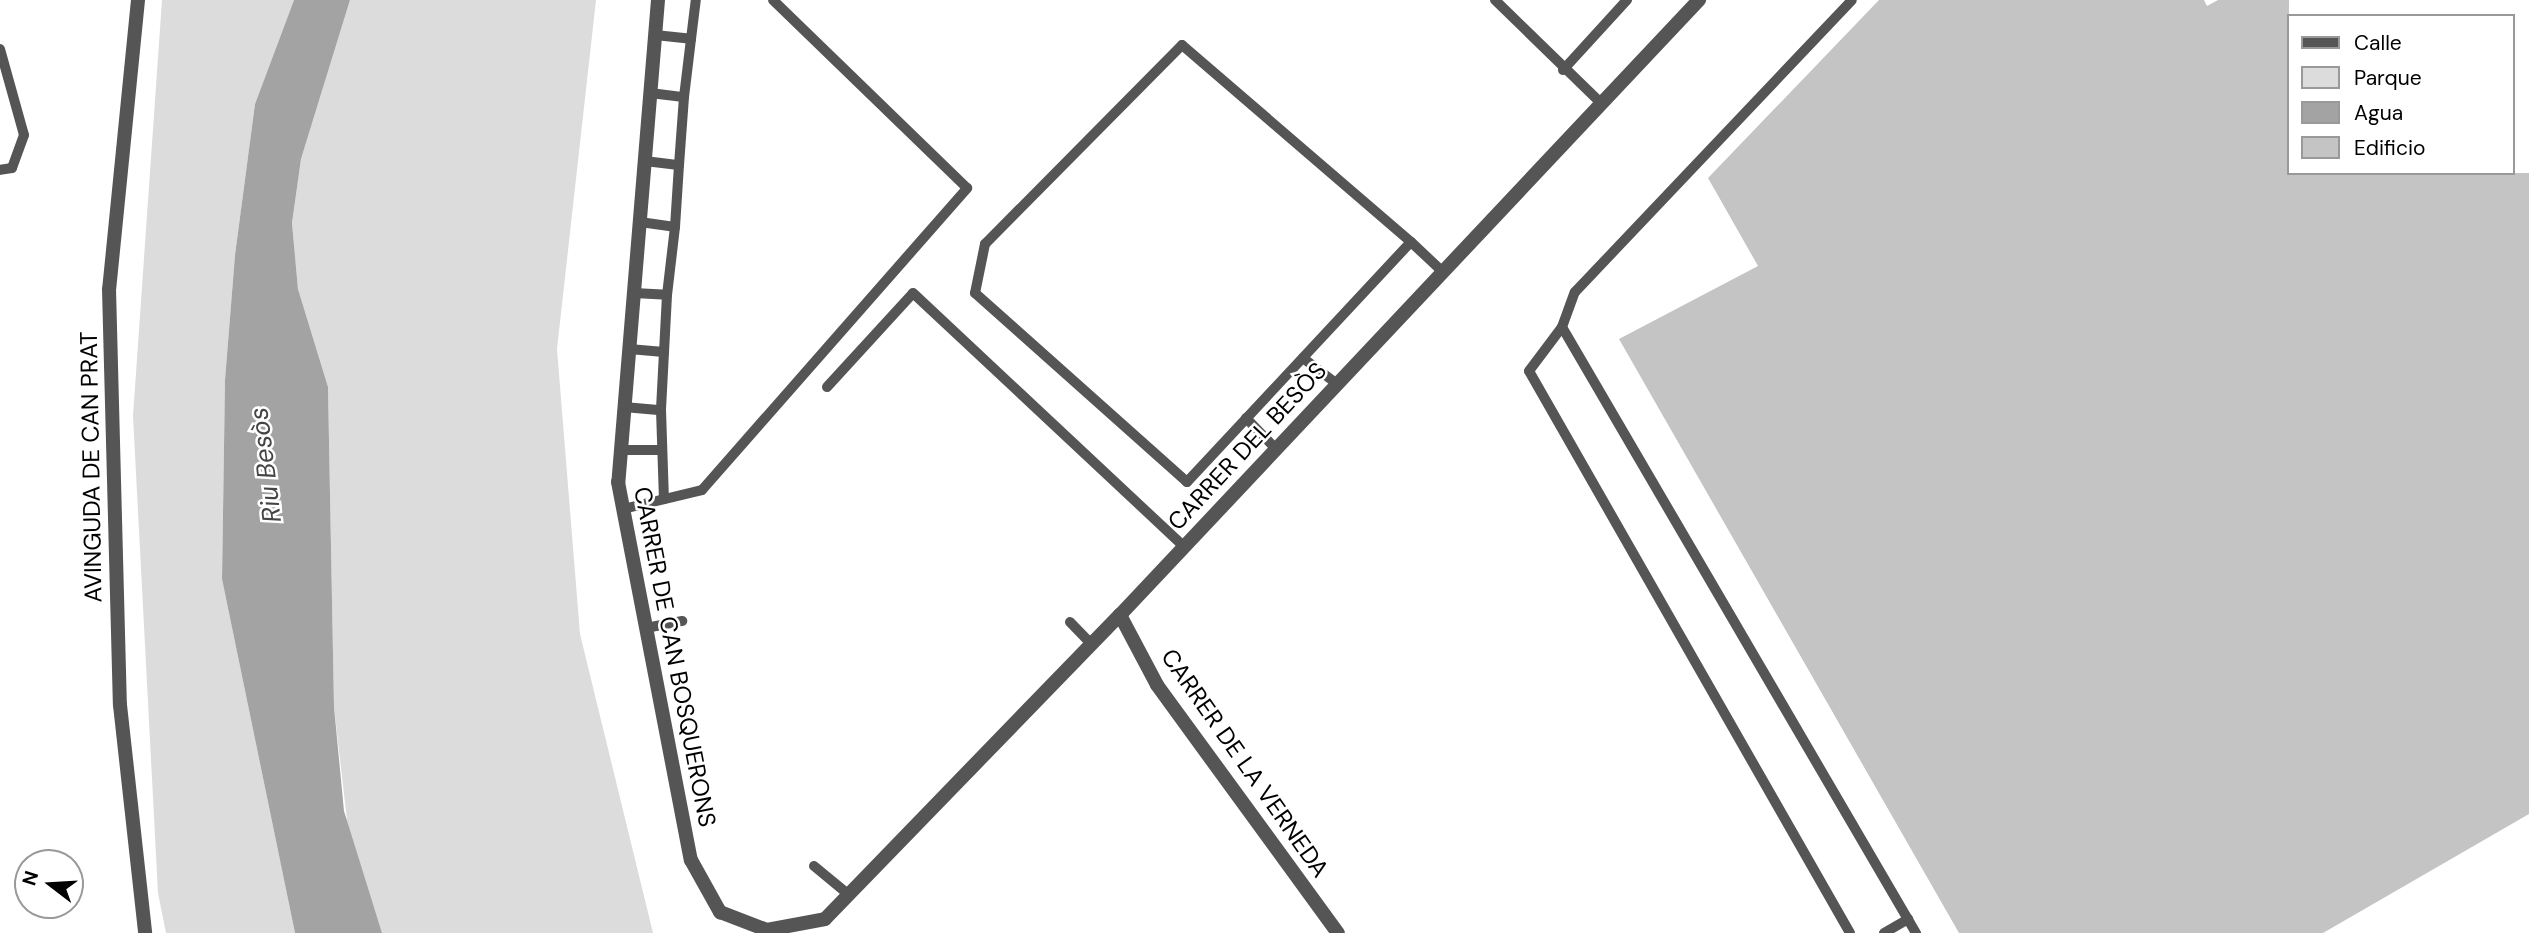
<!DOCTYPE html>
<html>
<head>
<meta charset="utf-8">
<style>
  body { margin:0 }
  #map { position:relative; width:2529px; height:933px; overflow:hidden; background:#fff; font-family:"DM Sans",sans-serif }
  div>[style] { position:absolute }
  .green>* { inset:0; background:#dcdcdc }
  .water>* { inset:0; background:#a3a3a3 }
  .building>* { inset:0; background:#c4c4c4 }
  .service>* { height:10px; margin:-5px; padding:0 5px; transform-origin:5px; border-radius:5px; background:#555 }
  .minor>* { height:14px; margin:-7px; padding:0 7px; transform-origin:7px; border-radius:7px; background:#555 }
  span { translate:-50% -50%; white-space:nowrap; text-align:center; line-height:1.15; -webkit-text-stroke:5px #fff; paint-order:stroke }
  .street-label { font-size:24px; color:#000 }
  .water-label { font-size:26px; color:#444; font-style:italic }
  .legend { position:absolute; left:2287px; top:14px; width:228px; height:161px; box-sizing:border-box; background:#fff; border:2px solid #999; margin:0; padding:9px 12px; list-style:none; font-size:21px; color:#000 }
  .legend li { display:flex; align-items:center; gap:14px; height:35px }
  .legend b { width:35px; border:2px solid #999 }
  .north { position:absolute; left:14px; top:849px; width:70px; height:70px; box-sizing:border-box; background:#fff; border:2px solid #999; border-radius:50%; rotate:287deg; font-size:19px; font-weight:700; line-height:28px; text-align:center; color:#000 }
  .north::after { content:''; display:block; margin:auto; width:24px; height:32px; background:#000; clip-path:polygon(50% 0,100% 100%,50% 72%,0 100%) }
</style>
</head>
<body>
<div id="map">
  <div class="green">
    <div style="clip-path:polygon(162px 0,294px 0,255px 104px,235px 255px,225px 380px,222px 579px,295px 933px,166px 933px,158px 893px,133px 416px)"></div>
    <div style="clip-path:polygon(350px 0,596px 0,557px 349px,580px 634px,653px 933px,382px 933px,348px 829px,334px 707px,328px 387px,298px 289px,292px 223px,301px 159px)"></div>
  </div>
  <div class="water">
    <div style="clip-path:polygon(294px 0,350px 0,301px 159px,292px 223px,298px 289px,328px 387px,334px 707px,344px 811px,382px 933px,295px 933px,222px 579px,225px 380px,235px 255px,255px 104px)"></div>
  </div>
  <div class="building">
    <div style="clip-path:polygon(1879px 0,2204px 0,2207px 6px,2218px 0,2289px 0,2289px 173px,2529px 173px,2529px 814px,2323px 933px,1959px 933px,1619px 339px,1758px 266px,1708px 178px)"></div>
  </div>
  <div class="service">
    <div style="left:1495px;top:0;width:149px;rotate:44.2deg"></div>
    <div style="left:655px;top:35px;width:36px;rotate:6deg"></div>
    <div style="left:691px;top:39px;width:58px;rotate:96.9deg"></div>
    <div style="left:691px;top:39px;width:39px;rotate:-83deg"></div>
    <div style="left:0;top:49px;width:89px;rotate:74.4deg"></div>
    <div style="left:24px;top:135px;width:35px;rotate:110deg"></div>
    <div style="left:12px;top:168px;width:12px;rotate:171deg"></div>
    <div style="left:1563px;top:70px;width:95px;rotate:-47.6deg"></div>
    <div style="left:650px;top:93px;width:34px;rotate:7deg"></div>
    <div style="left:684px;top:97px;width:68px;rotate:94.2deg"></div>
    <div style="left:645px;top:161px;width:34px;rotate:7deg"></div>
    <div style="left:679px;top:165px;width:62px;rotate:93.7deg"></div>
    <div style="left:640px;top:222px;width:35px;rotate:8deg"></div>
    <div style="left:675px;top:227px;width:68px;rotate:96.7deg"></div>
    <div style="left:1411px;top:242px;width:302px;rotate:-139.3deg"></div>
    <div style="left:1182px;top:45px;width:280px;rotate:134.7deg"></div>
    <div style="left:985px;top:244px;width:50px;rotate:101.5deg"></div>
    <div style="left:975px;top:293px;width:284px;rotate:41.7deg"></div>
    <div style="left:1187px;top:482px;width:328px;rotate:-47deg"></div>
    <div style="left:1411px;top:242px;width:44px;rotate:43.2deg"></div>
    <div style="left:634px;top:293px;width:33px;rotate:3deg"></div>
    <div style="left:667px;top:295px;width:57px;rotate:93deg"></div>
    <div style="left:1562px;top:327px;width:37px;rotate:-70deg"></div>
    <div style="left:1575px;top:292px;width:402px;rotate:-46.5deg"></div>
    <div style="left:629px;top:349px;width:35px;rotate:5deg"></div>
    <div style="left:664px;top:352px;width:58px;rotate:93deg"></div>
    <div style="left:1303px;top:358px;width:43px;rotate:37.4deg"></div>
    <div style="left:827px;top:387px;width:127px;rotate:-47.5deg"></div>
    <div style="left:913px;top:293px;width:371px;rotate:43.1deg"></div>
    <div style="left:624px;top:407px;width:37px;rotate:5deg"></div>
    <div style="left:661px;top:410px;width:89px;rotate:88.1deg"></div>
    <div style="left:1246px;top:418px;width:43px;rotate:45.9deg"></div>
    <div style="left:620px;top:450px;width:42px"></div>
    <div style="left:623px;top:509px;width:81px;rotate:-13.5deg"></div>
    <div style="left:702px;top:490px;width:402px;rotate:-48.7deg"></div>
    <div style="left:967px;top:188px;width:270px;rotate:-135.9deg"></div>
    <div style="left:1070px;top:622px;width:30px;rotate:46deg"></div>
    <div style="left:646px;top:628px;width:37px;rotate:-11deg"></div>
    <div style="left:814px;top:866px;width:45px;rotate:39.6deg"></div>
    <div style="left:1850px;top:933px;width:647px;rotate:-119.73deg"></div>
    <div style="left:1529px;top:371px;width:55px;rotate:-53.1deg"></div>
    <div style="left:1562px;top:327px;width:702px;rotate:59.71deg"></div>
    <div style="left:1884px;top:933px;width:28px;rotate:-30deg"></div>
  </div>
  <div class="minor">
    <div style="left:138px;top:0;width:290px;rotate:95.7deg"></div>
    <div style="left:109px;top:289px;width:416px;rotate:88.5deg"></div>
    <div style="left:120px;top:705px;width:229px;rotate:83.7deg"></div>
    <div style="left:658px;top:0;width:484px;rotate:94.7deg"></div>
    <div style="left:618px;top:482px;width:385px;rotate:79.1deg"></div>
    <div style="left:691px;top:860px;width:60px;rotate:60.9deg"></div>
    <div style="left:720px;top:912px;width:50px;rotate:21deg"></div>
    <div style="left:767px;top:930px;width:59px;rotate:-10.7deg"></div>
    <div style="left:825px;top:919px;width:424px;rotate:-45.9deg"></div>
    <div style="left:1120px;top:615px;width:845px;rotate:-46.73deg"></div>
    <div style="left:1120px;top:615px;width:79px;rotate:62.1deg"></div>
    <div style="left:1157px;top:685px;width:307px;rotate:53.9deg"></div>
  </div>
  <div class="street-label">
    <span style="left:1247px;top:446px;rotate:-47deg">CARRER DEL BESÒS</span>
    <span style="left:91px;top:467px;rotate:-91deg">AVINGUDA DE CAN PRAT</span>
    <span style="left:675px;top:657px;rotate:79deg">CARRER DE CAN BOSQUERONS</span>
    <span style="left:1245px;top:763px;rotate:55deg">CARRER DE LA VERNEDA</span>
  </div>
  <div class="water-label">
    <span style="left:266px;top:465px;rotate:-97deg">Riu Besòs</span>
  </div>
  <ul class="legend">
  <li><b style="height:9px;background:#555"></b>Calle</li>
  <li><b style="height:19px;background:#dcdcdc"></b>Parque</li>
  <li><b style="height:19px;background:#a3a3a3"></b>Agua</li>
  <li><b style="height:19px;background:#c4c4c4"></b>Edificio</li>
  </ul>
  <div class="north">N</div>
</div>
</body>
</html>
